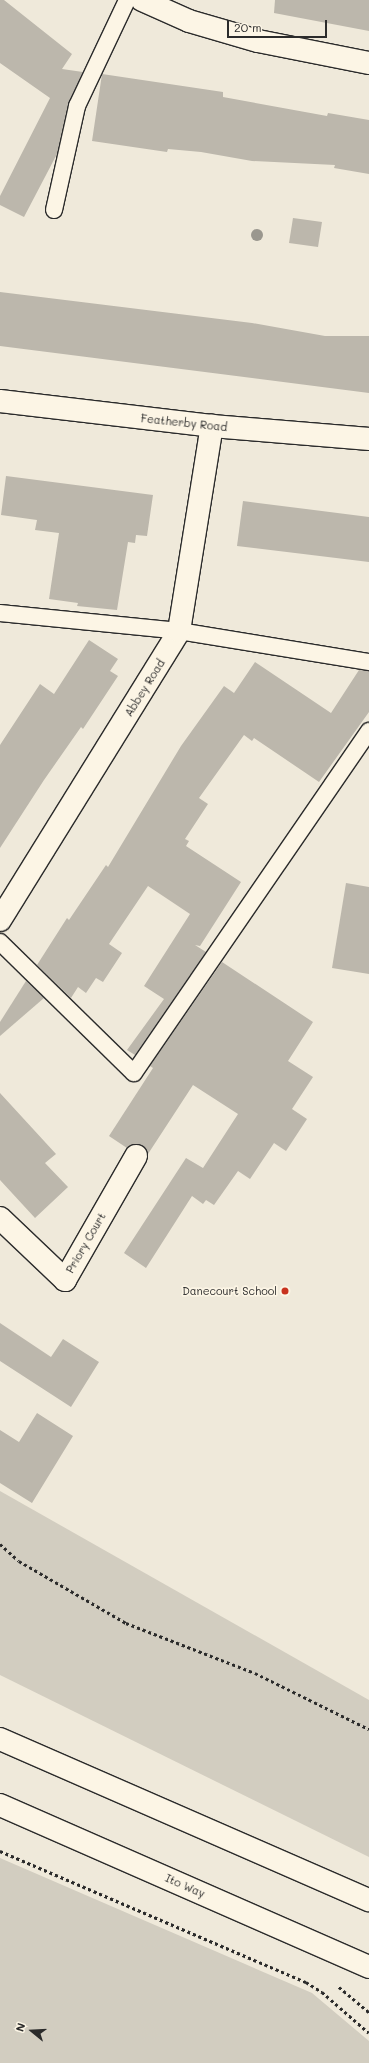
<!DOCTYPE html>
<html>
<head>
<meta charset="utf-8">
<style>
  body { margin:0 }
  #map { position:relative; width:369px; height:2063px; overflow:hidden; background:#efe9da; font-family:Mali,sans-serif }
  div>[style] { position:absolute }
  .green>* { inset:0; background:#d2cdc0 }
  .building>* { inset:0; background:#bcb7ac }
  .path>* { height:2.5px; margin-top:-1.25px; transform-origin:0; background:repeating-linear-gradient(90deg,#2b2b2b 0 3px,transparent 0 6px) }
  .roads { filter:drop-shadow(1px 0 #2b2b2b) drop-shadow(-1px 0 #2b2b2b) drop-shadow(0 1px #2b2b2b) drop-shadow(0 -1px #2b2b2b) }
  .service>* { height:16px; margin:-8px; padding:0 8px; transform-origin:8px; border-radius:8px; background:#fcf5e5 }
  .minor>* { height:22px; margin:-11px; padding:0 11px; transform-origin:11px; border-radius:11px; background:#fcf5e5 }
  .primary>* { height:22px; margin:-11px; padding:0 11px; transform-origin:11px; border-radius:11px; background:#fcf5e5 }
  .trees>* { width:12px; height:12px; margin:-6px; border-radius:50%; background:#9a978e }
  .dots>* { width:11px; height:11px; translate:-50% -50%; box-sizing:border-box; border:2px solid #fcf5e5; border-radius:50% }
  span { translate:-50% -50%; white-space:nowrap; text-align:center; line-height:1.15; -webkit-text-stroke:3.5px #fcf5e5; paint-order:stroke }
  .street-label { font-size:11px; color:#2b2b2b }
  .poi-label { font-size:11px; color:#2b2b2b }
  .right { translate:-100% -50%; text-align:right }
  .north { position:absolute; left:12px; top:2011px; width:40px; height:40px; -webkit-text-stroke:3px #fcf5e5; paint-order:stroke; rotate:288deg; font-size:11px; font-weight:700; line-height:16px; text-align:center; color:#2b2b2b }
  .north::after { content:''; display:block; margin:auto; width:14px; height:18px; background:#2b2b2b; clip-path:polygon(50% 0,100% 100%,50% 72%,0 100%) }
  .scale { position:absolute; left:227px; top:20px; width:100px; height:18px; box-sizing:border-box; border:2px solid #2b2b2b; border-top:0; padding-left:5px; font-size:12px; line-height:14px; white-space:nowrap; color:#2b2b2b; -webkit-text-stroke:3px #fcf5e5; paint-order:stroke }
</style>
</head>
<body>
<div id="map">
  <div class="green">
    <div style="clip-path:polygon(0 1491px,369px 1700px,369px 1857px,0 1675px)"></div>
    <div style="clip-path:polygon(0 1858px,312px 1993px,369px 2041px,369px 2063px,0 2063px)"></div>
  </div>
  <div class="building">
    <div style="clip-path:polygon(0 0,4px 0,72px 54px,62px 69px,83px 72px,68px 104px,57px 154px,24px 217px,0 205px,0 196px,50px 98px,0 63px)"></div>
    <div style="clip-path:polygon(275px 0,369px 0,369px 31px,274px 13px)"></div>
    <div style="clip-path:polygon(102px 74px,223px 92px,223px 97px,327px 116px,328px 113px,369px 120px,369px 174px,334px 168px,335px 165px,252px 161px,201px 152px,168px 149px,167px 152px,92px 141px)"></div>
    <div style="clip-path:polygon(293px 218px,322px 222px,318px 247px,289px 243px)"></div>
    <div style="clip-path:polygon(0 292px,252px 323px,325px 336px,369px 336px,369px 393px,0 346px)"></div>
    <div style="clip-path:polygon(6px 476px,153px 495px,147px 536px,136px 535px,135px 543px,128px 542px,117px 610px,77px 606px,78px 603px,49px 599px,59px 533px,35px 530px,37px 520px,1px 515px)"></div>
    <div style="clip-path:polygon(243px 501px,369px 517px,369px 562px,237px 546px)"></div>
    <div style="clip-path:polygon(89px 640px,118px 659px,110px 671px,118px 676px,83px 729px,81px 727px,44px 780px,0 848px,0 745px,40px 684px,54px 694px)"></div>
    <div style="clip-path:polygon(255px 662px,331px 713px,359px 670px,369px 671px,369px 712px,319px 782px,254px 738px,252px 741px,244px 735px,199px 798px,208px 804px,185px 839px,189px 841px,186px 846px,241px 882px,200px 946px,195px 945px,206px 952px,135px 1055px,127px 1050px,164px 999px,144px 986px,190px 914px,148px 886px,109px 944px,122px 953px,103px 982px,96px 978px,86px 993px,78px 987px,71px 998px,37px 965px,67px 918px,69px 920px,106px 865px,108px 867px,181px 746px,224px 686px,234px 693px)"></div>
    <div style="clip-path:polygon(346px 883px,369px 887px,369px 974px,332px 968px)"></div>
    <div style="clip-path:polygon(222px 962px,313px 1022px,288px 1061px,313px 1077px,292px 1109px,307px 1119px,286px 1151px,274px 1143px,250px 1179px,238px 1171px,214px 1205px,206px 1200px,203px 1204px,192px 1196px,146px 1268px,124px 1253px,186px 1158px,203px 1168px,238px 1114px,193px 1085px,148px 1154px,142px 1145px,136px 1144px,127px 1148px,109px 1136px,153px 1068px,150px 1066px)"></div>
    <div style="clip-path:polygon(26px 981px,44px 998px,0 1036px,0 1022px)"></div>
    <div style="clip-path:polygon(0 1093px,56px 1154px,45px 1163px,68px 1187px,35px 1218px,0 1180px)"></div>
    <div style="clip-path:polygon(0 1323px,51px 1357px,63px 1339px,99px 1362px,71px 1407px,0 1361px)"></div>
    <div style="clip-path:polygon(37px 1413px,73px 1436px,32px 1503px,0 1483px,0 1430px,19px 1442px)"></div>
  </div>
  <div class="path">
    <div style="left:0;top:1544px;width:25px;rotate:42deg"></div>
    <div style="left:19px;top:1561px;width:124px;rotate:30.1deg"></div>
    <div style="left:126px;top:1623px;width:138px;rotate:21.2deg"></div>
    <div style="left:255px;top:1673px;width:127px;rotate:26.2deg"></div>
    <div style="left:0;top:1851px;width:333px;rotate:23.2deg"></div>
    <div style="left:306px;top:1982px;width:19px;rotate:32deg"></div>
    <div style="left:322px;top:1992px;width:62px;rotate:41.1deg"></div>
    <div style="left:339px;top:1987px;width:39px;rotate:40deg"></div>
  </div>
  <div class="roads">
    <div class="service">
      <div style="left:54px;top:210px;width:107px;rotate:-77.5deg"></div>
      <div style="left:77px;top:106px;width:117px;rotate:-64.7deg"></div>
      <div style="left:0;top:613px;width:180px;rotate:5.7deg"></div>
      <div style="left:179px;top:631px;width:193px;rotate:9.3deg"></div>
      <div style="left:0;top:942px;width:187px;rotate:44.4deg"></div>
      <div style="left:134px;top:1073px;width:415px;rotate:-55.5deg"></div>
    </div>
    <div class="minor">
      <div style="left:142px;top:0;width:51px;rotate:24.1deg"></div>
      <div style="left:189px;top:21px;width:72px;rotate:16.2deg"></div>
      <div style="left:258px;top:41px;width:113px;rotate:11.2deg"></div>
      <div style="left:0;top:401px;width:213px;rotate:6.7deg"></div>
      <div style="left:212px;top:426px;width:158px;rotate:4.7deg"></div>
      <div style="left:0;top:920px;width:340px;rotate:-58.2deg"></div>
      <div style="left:179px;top:631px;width:208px;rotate:-80.9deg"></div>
      <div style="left:0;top:1218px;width:90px;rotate:43.6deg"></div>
      <div style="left:65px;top:1280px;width:143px;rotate:-60.2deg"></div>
    </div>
    <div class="primary">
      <div style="left:0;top:1739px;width:403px;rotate:23.6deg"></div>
      <div style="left:0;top:1805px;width:403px;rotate:23.7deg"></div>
    </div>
  </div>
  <div class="trees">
    <div style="left:257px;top:235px"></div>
  </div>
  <div class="dots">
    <div style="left:285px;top:1291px;background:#c8321e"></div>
  </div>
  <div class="street-label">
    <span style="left:184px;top:423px;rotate:6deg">Featherby Road</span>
    <span style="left:145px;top:688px;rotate:-58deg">Abbey Road</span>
    <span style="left:86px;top:1243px;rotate:-60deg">Priory Court</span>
    <span style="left:185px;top:1886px;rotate:24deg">Ito Way</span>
  </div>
  <div class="poi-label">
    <span class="right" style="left:277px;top:1291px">Danecourt School</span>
  </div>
  <div class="north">N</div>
  <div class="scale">20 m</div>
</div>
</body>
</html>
